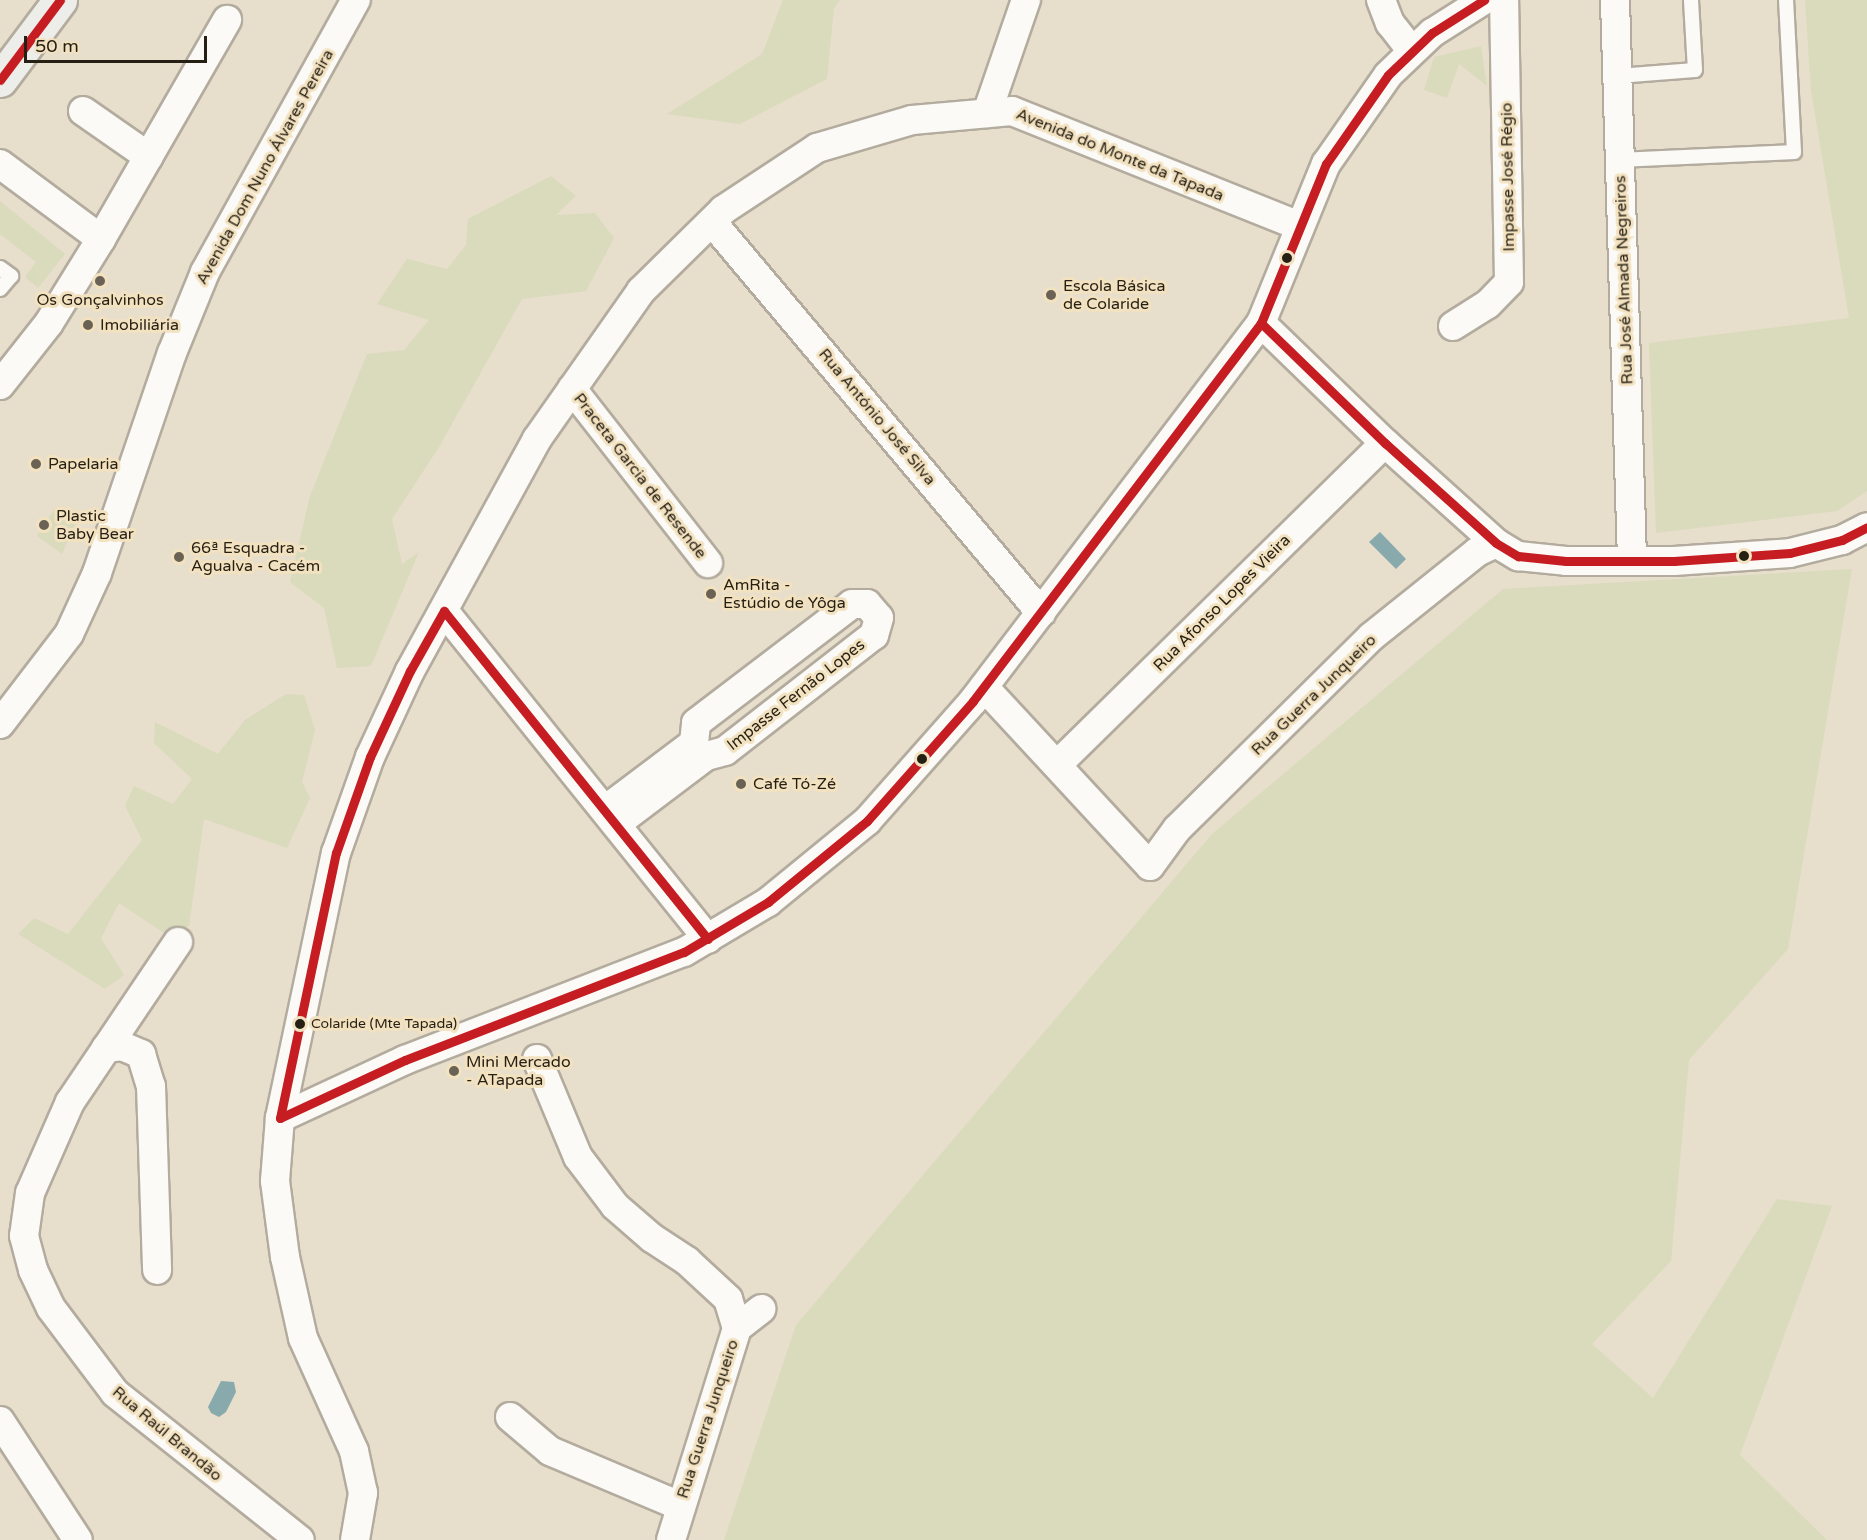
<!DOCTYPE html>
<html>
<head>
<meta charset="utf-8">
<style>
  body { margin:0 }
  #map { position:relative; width:1867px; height:1540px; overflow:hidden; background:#e7decc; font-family:"Varela Round",sans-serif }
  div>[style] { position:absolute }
  .green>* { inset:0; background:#dadabc }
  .water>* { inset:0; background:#88aaad }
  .roads { filter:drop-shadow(2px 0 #b3ac9e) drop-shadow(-2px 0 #b3ac9e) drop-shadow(0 2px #b3ac9e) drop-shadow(0 -2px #b3ac9e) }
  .lane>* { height:14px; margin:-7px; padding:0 7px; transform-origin:7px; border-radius:7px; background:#fbfaf7 }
  .street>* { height:28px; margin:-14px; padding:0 14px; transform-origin:14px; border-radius:14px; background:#fbfaf7 }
  .secondary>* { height:33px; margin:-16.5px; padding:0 16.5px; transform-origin:16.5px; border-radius:16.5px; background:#edede9 }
  .bus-1>* { height:9px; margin:-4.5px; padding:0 4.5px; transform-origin:4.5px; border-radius:4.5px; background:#c61d23 }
  .dots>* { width:16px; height:16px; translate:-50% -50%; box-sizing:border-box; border:3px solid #f3e2c0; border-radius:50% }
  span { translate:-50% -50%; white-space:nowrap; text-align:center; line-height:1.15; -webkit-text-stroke:6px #f3e2c0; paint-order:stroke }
  .bus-label { font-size:14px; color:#261f13 }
  .left { translate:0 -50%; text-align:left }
  .street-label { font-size:16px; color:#261f13 }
  .poi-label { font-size:16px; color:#261f13 }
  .scale { position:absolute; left:24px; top:36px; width:183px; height:27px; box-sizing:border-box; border:3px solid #261f13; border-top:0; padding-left:8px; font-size:18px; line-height:21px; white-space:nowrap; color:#261f13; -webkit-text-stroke:4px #f3e2c0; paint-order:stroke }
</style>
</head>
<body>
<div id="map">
  <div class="green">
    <div style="clip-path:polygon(783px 0,840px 0,834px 8px,827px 79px,740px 124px,667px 114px,762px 54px)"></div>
    <div style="clip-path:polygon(1805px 0,1867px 0,1867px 491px,1837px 511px,1656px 533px,1649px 343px,1849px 318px,1811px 91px)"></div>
    <div style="clip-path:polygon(1481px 46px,1487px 86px,1459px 64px,1447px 98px,1424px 90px,1434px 57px)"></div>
    <div style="clip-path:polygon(551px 176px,576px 196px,556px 215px,595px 213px,614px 238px,586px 291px,522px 299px,439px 447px,392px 519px,402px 564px,419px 552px,371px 666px,337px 668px,324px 608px,290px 582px,310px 496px,367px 354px,404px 350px,429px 320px,377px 304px,407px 259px,447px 269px,466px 245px,468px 219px)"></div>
    <div style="clip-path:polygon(0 201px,65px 254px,38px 288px,25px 277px,36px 262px,0 234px)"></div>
    <div style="clip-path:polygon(56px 507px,76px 523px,62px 554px,37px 536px)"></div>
    <div style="clip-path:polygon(1852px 569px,1788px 949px,1689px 1060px,1671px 1261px,1592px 1344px,1653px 1398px,1777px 1199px,1832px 1206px,1740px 1455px,1827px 1540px,724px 1540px,796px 1325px,1212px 834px,1503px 589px)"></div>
    <div style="clip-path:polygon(286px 694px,304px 695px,315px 730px,302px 782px,310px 798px,287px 848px,204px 819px,189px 926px,167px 935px,119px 903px,101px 938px,124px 975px,105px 989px,18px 934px,34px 918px,68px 934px,142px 840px,125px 806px,134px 786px,173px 804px,192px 779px,154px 743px,155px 722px,218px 754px,245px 720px)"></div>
  </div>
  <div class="water">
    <div style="clip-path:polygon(1380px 532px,1406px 559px,1396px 569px,1369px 542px)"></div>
    <div style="clip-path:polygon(221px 1381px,234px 1382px,236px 1392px,226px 1412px,219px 1417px,211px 1413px,208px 1407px)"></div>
  </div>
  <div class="roads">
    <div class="lane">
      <div style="left:1618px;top:76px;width:77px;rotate:-4.5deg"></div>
      <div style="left:1695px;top:70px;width:70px;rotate:-93.3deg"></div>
      <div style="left:1620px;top:160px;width:174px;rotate:-2.6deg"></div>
      <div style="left:1794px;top:152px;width:152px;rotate:-93deg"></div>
      <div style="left:0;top:268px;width:14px;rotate:36deg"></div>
      <div style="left:11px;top:276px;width:17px;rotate:130deg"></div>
    </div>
    <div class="street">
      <div style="left:1381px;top:0;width:25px;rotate:69deg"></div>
      <div style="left:1390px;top:23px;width:36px;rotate:52deg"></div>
      <div style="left:1615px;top:0;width:561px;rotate:88.26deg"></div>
      <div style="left:83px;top:111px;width:80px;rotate:34.9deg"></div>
      <div style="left:987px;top:113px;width:120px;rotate:-71deg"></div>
      <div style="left:0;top:164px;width:126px;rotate:36.6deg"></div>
      <div style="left:101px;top:239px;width:99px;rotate:121.8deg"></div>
      <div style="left:49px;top:323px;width:79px;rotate:128.3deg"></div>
      <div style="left:712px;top:222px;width:511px;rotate:49.92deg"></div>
      <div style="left:101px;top:239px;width:253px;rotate:-60.1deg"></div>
      <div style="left:1261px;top:323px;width:173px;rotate:44.1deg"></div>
      <div style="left:1385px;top:443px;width:149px;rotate:42deg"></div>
      <div style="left:1496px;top:543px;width:26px;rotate:31deg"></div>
      <div style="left:1518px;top:556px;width:48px;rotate:5.9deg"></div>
      <div style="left:1566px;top:561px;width:108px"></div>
      <div style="left:1674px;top:561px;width:116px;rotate:-3.9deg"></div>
      <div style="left:1790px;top:553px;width:54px;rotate:-14deg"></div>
      <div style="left:1842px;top:540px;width:28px;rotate:-27deg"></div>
      <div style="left:1453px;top:326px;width:41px;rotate:-32.2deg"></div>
      <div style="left:1488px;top:304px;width:30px;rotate:-46deg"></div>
      <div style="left:1509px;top:282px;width:282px;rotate:-91deg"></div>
      <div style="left:572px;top:389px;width:221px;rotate:52deg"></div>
      <div style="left:444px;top:611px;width:421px;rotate:51.2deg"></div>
      <div style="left:984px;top:687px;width:244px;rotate:47.2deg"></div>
      <div style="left:1150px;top:866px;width:46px;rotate:-53.9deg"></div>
      <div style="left:1177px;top:829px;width:273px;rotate:-44.7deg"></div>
      <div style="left:1371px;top:637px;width:136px;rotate:-38.7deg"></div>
      <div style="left:1477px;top:552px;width:21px;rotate:-25deg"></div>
      <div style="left:0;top:724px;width:113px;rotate:-52.5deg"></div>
      <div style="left:69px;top:634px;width:67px;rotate:-65.3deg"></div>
      <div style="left:97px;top:573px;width:232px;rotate:-71.2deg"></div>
      <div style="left:172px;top:353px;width:87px;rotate:-67.8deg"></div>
      <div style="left:205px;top:272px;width:311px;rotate:-61deg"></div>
      <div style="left:1058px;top:764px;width:458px;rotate:-44.5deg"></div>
      <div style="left:605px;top:810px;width:111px;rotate:-37deg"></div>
      <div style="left:694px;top:743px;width:20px;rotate:-84deg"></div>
      <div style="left:696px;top:723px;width:196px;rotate:-37.3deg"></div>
      <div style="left:852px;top:604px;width:15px"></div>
      <div style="left:867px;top:604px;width:18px;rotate:49deg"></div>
      <div style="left:879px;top:618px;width:18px;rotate:106deg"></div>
      <div style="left:874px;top:635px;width:189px;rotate:142.1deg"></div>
      <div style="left:725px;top:751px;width:20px;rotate:165deg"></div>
      <div style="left:706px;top:756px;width:113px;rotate:142.9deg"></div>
      <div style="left:178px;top:942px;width:193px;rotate:124deg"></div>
      <div style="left:70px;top:1102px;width:99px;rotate:113.7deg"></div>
      <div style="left:30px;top:1193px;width:43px;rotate:97.9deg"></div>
      <div style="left:24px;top:1236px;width:35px;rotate:75deg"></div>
      <div style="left:33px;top:1270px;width:42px;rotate:64.7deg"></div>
      <div style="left:51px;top:1308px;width:106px;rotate:53deg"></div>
      <div style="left:115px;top:1393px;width:236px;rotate:38.5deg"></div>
      <div style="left:106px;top:1048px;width:16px;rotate:-7deg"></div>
      <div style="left:122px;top:1046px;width:21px;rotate:23deg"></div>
      <div style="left:141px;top:1054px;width:34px;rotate:73deg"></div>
      <div style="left:151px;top:1086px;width:184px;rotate:88.1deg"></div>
      <div style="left:537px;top:1059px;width:106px;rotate:67.3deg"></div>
      <div style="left:578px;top:1157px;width:61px;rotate:52.9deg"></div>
      <div style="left:615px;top:1206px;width:49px;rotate:40.9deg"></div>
      <div style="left:652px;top:1238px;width:42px;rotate:33.3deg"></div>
      <div style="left:687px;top:1261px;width:56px;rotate:42.8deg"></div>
      <div style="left:728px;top:1299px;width:30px;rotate:73deg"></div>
      <div style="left:280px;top:1118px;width:138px;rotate:-24.9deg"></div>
      <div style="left:405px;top:1060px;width:299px;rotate:-21.2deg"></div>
      <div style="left:684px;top:952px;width:98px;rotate:-30.8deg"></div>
      <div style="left:768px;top:902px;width:128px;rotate:-39.3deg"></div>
      <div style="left:867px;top:821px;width:160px;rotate:-48.5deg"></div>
      <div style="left:973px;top:701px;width:475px;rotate:-52.7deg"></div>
      <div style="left:1261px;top:323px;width:172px;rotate:-67.8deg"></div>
      <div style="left:1326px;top:164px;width:108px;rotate:-55.1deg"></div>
      <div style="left:1388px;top:75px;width:61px;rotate:-43.7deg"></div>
      <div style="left:1432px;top:33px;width:62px;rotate:-32.4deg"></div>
      <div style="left:510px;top:1417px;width:52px;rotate:40.4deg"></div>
      <div style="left:550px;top:1451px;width:141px;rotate:22.9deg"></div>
      <div style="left:0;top:1421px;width:142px;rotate:56.8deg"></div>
      <div style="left:355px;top:1540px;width:48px;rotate:-80.3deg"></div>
      <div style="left:363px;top:1493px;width:43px;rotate:-102.1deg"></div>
      <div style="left:354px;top:1451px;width:124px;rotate:-114.3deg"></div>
      <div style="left:303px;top:1338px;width:83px;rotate:-102.5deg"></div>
      <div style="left:285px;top:1257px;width:77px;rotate:-97.5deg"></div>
      <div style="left:275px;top:1181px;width:63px;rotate:-85.5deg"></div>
      <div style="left:280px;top:1118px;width:271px;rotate:-78.1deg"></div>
      <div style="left:336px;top:853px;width:102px;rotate:-70.5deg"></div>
      <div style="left:370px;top:757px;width:95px;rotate:-65.1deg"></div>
      <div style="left:410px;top:671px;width:264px;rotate:-61.3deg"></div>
      <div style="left:537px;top:439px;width:181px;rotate:-54.9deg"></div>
      <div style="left:641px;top:291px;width:115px;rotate:-44.6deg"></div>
      <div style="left:723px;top:210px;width:113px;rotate:-33.4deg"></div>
      <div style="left:817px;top:148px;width:99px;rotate:-16.4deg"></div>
      <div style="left:912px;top:120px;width:100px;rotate:-5.1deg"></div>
      <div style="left:1012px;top:111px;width:309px;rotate:21.8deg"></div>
      <div style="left:671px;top:1540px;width:222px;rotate:-72.7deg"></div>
      <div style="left:737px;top:1328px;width:31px;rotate:-38deg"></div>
    </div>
    <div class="secondary">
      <div style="left:0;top:80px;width:100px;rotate:-53.1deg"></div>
    </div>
  </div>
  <div class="bus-1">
    <div style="left:0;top:80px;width:100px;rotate:-53.1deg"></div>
    <div style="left:1261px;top:323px;width:173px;rotate:44.1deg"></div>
    <div style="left:1385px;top:443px;width:149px;rotate:42deg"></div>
    <div style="left:1496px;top:543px;width:26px;rotate:31deg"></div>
    <div style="left:1518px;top:556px;width:48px;rotate:5.9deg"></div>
    <div style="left:1566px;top:561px;width:108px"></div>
    <div style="left:1674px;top:561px;width:116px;rotate:-3.9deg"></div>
    <div style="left:1790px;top:553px;width:54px;rotate:-14deg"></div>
    <div style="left:1842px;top:540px;width:28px;rotate:-27deg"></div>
    <div style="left:444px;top:611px;width:421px;rotate:51.2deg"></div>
    <div style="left:280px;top:1118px;width:138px;rotate:-24.9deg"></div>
    <div style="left:405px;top:1060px;width:299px;rotate:-21.2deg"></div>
    <div style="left:684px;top:952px;width:98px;rotate:-30.8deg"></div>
    <div style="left:768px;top:902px;width:128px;rotate:-39.3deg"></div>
    <div style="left:867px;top:821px;width:160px;rotate:-48.5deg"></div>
    <div style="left:973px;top:701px;width:475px;rotate:-52.7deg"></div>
    <div style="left:1261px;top:323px;width:172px;rotate:-67.8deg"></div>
    <div style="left:1326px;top:164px;width:108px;rotate:-55.1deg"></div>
    <div style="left:1388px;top:75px;width:61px;rotate:-43.7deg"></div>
    <div style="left:1432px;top:33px;width:62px;rotate:-32.4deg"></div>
    <div style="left:280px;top:1118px;width:271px;rotate:-78.1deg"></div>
    <div style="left:336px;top:853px;width:102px;rotate:-70.5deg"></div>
    <div style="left:370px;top:757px;width:95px;rotate:-65.1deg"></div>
    <div style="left:410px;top:671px;width:69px;rotate:-60.5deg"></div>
  </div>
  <div class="dots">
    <div style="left:1287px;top:258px;background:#261f13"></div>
    <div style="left:100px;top:281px;background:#6a6254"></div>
    <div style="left:1051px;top:295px;background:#6a6254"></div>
    <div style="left:88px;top:325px;background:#6a6254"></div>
    <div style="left:36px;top:464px;background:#6a6254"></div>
    <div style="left:44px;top:525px;background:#6a6254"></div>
    <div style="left:1744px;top:556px;background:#261f13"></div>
    <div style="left:179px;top:557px;background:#6a6254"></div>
    <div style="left:711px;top:594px;background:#6a6254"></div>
    <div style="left:922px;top:759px;background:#261f13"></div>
    <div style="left:741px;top:784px;background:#6a6254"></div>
    <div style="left:300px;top:1024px;background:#261f13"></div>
    <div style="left:454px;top:1071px;background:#6a6254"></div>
  </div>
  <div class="bus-label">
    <span class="left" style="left:311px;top:1024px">Colaride (Mte Tapada)</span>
  </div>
  <div class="street-label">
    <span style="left:1120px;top:155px;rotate:22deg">Avenida do Monte da Tapada</span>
    <span style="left:265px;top:167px;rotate:-61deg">Avenida Dom Nuno Álvares Pereira</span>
    <span style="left:1508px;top:177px;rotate:-91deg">Impasse José Régio</span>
    <span style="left:1624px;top:280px;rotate:-92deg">Rua José Almada Negreiros</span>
    <span style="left:877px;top:417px;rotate:50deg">Rua António José Silva</span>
    <span style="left:640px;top:476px;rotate:52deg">Praceta Garcia de Resende</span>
    <span style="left:1222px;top:603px;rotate:-45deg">Rua Afonso Lopes Vieira</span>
    <span style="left:796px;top:695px;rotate:-38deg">Impasse Fernão Lopes</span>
    <span style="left:1314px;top:695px;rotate:-44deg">Rua Guerra Junqueiro</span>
    <span style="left:708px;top:1419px;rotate:-72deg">Rua Guerra Junqueiro</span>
    <span style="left:167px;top:1434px;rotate:40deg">Rua Raúl Brandão</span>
  </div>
  <div class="poi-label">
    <span class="left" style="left:1063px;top:295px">Escola Básica<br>de Colaride</span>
    <span style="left:100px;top:300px">Os Gonçalvinhos</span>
    <span class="left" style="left:100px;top:325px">Imobiliária</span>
    <span class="left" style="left:48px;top:464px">Papelaria</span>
    <span class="left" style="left:56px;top:525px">Plastic<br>Baby Bear</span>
    <span class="left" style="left:191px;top:557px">66ª Esquadra -<br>Agualva - Cacém</span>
    <span class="left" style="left:723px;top:594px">AmRita -<br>Estúdio de Yôga</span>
    <span class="left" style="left:753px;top:784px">Café Tó-Zé</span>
    <span class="left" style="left:466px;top:1071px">Mini Mercado<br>- ATapada</span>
  </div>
  <div class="scale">50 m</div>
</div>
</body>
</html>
